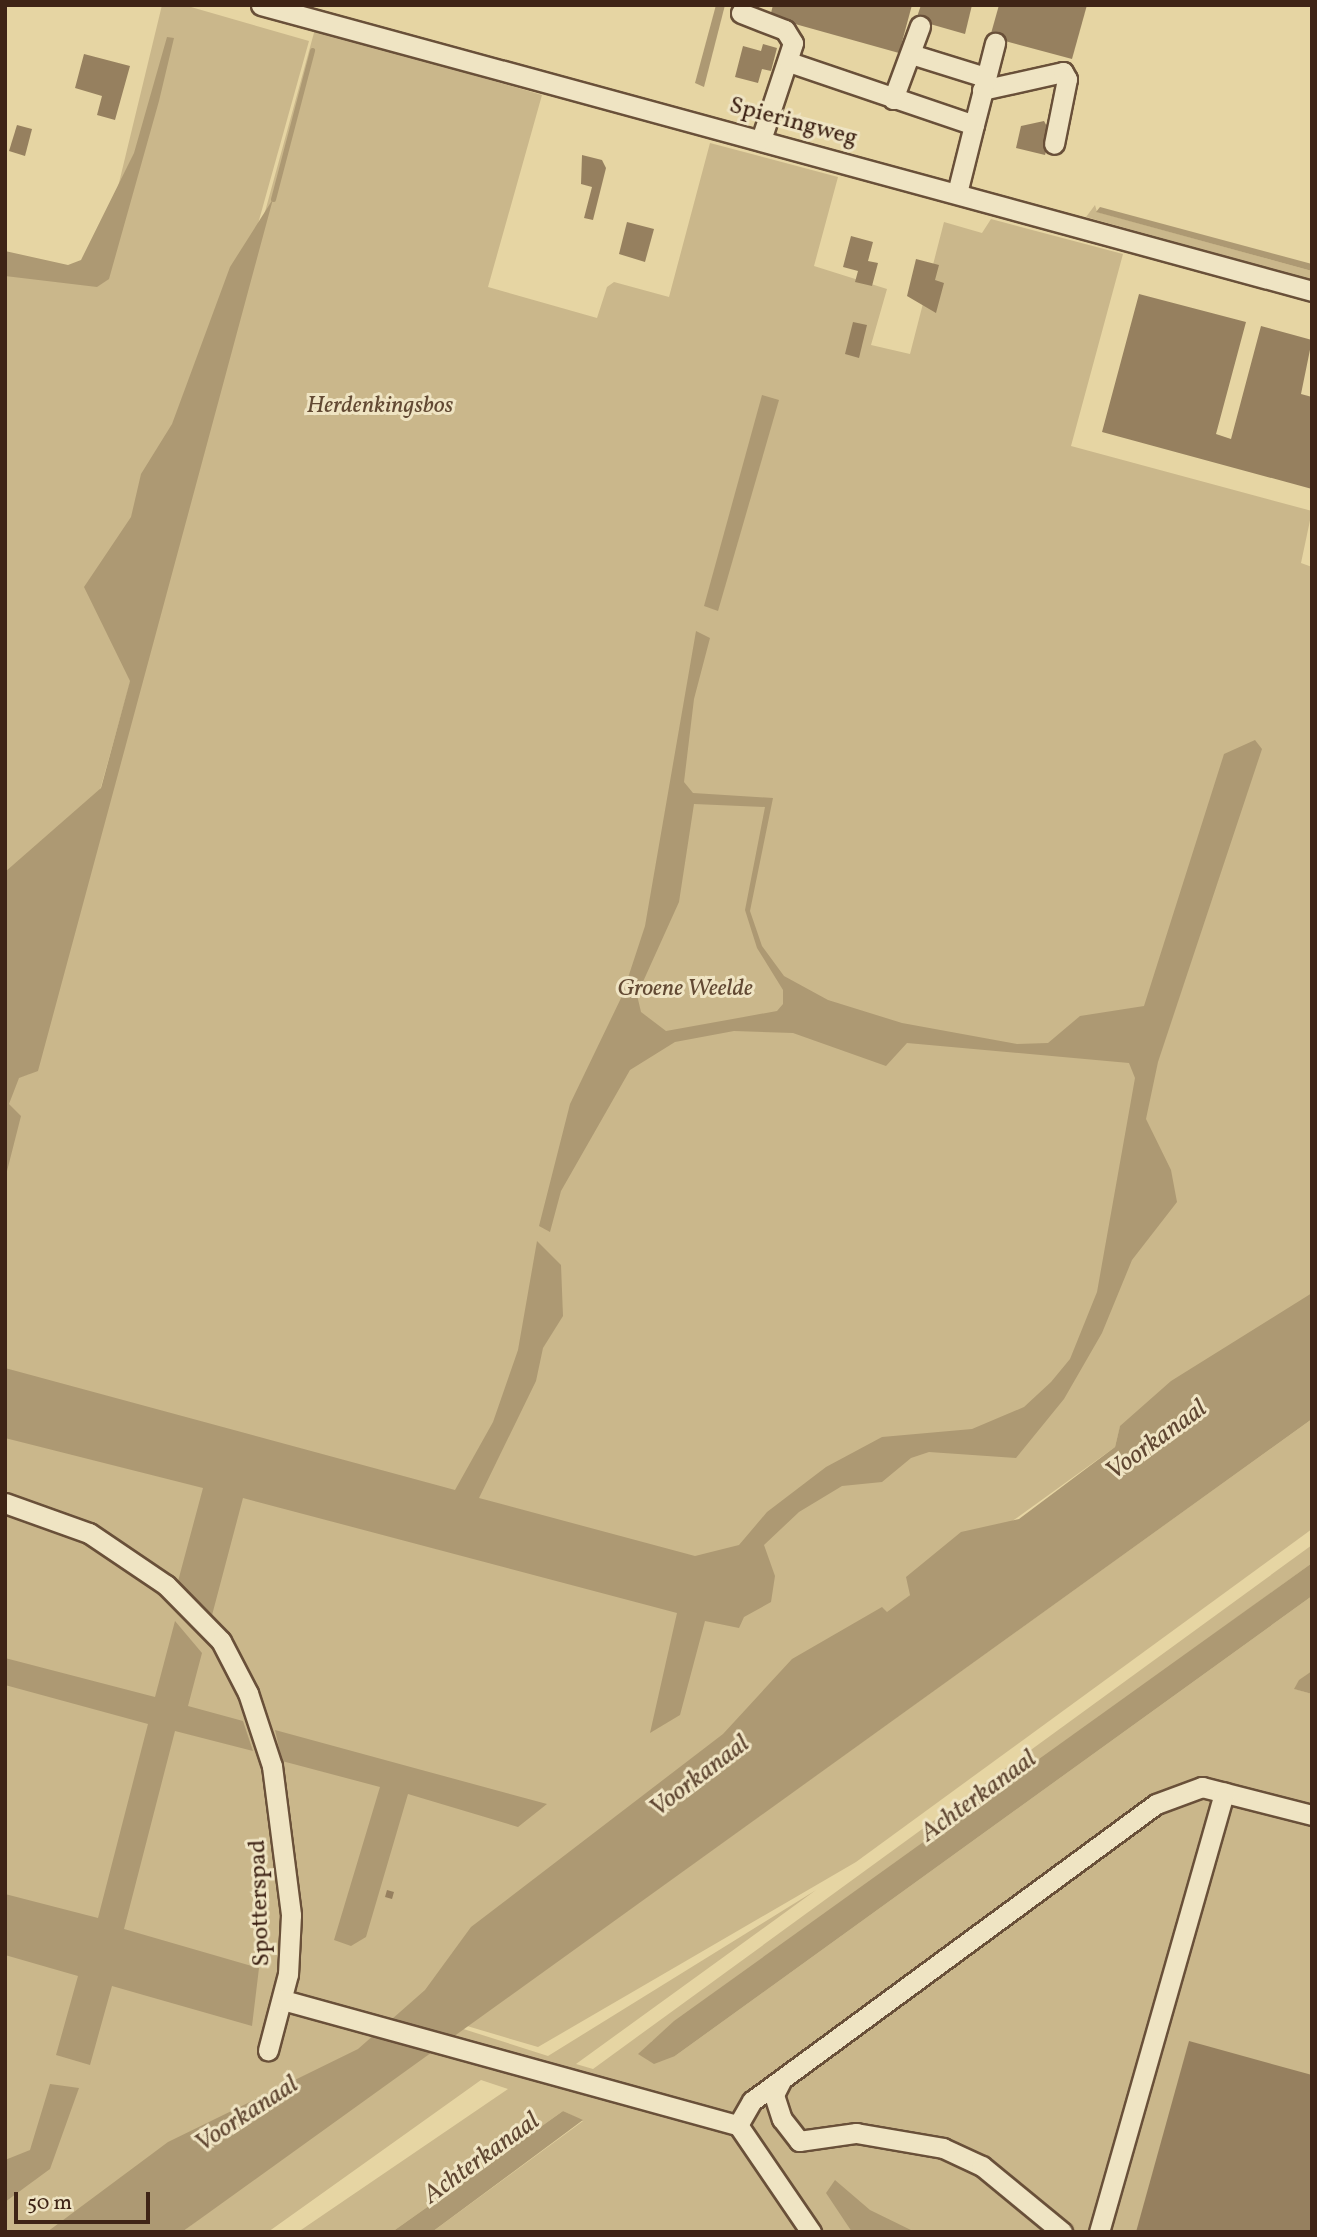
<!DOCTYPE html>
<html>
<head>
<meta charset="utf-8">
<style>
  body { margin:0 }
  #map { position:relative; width:1317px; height:2237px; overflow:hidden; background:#e6d5a3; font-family:Vollkorn,serif }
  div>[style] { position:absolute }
  .green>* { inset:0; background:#cab78b }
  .water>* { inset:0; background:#ad9973 }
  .stream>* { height:5px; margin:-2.5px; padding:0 2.5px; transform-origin:2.5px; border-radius:2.5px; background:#ad9973 }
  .building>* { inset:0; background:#96805f }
  .roads { filter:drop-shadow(2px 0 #695039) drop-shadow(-2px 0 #695039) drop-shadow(0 2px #695039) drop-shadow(0 -2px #695039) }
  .minor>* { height:19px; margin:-9.5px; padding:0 9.5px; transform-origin:9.5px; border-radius:9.5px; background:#efe4c3 }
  span { translate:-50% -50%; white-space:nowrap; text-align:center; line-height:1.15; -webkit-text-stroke:6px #efe4c3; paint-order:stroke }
  .street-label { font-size:24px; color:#3f2416 }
  .park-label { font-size:24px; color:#624933; font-style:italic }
  .water-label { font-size:26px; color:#604732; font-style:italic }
  .frame { position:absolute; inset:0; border:7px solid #3f2416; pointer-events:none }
  .scale { position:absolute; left:14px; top:2192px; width:136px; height:32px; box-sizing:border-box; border:4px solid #3f2416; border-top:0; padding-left:9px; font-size:21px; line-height:24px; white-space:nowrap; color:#3f2416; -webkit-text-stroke:5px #efe4c3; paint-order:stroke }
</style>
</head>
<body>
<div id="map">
  <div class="green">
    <div style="clip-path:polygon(162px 5px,184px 5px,309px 41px,20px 1077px,29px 1074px,315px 29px,542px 95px,488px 287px,597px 318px,607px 287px,614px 282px,669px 297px,710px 143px,838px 177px,814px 266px,887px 289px,871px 345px,910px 354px,944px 222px,982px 233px,991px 219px,1123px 254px,1071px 446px,1312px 511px,1301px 563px,1312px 567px,1312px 1295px,1120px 1427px,1115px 1447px,910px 1595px,722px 1744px,407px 2011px,548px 2056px,816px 1890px,576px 2064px,593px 2069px,1312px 1545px,1312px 1563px,651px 2042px,675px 2056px,1312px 1596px,1312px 1671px,1295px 1689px,1312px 1694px,1312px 2232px,432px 2232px,583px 2121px,563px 2111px,392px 2232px,298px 2232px,508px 2089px,481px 2080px,268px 2232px,182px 2232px,215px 2207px,51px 2232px,5px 2232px,5px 258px,96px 278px)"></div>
    <div style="clip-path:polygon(1095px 205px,1097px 212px,1312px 271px,1312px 280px,1086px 217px)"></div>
    <div style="clip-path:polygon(1312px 1419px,1312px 1529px,856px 1862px,538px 2047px,467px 2026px)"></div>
  </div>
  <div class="water">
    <div style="clip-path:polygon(716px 5px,725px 5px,704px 87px,695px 83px)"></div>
    <div style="clip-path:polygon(167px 37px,174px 38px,159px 101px,109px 279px,97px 287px,5px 276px,5px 251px,68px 265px,81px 260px,134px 153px)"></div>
    <div style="clip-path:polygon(273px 199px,38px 1071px,19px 1078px,9px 1104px,21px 1116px,5px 1179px,5px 872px,101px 788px,130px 681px,84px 587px,131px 517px,141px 474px,172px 424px,230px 267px)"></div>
    <div style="clip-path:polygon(1100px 207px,1312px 264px,1312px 271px,1096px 212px)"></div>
    <div style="clip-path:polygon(762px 395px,779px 400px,718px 611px,704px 606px)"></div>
    <div style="clip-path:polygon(evenodd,696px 631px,710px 638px,694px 699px,684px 782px,693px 793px,773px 798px,750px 911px,762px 946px,784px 976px,828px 1000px,902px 1023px,1017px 1044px,1048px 1043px,1080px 1016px,1144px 1006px,1224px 754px,1255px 740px,1262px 749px,1158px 1062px,1146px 1119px,1171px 1170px,1177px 1202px,1132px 1260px,1102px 1333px,1064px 1399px,1016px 1458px,929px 1452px,911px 1458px,882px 1482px,842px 1486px,799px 1512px,764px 1545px,775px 1576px,771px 1602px,744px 1617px,739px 1628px,705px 1621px,680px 1715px,650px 1733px,677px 1613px,243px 1498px,211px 1619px,177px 1585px,203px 1488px,5px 1438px,5px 1368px,455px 1490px,493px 1422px,518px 1350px,537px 1241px,561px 1265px,563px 1316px,543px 1348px,536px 1381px,479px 1498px,695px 1556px,739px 1545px,767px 1512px,826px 1467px,882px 1437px,972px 1429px,1024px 1407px,1051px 1382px,1070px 1359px,1097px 1292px,1135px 1078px,1129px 1063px,907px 1043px,886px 1066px,793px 1033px,734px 1031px,675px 1042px,630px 1070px,561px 1191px,550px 1232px,539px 1226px,570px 1104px,622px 996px,645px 926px,696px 631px,694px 804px,765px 807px,745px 910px,757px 948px,783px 990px,783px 1004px,777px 1011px,666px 1031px,641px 1012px,637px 995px,679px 902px,694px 804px)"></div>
    <div style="clip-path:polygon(1312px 1293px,1312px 1419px,182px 2232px,47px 2232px,168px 2142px,358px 2049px,425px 1990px,471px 1927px,723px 1734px,792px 1659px,882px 1607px,887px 1612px,910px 1595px,906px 1577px,961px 1532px,1019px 1519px,1115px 1447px,1120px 1426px,1171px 1381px)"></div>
    <div style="clip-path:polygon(1312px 1563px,1312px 1596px,675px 2056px,654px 2064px,638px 2054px,674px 2021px)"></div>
    <div style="clip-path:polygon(175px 1621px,202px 1653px,188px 1706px,243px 1721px,253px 1751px,175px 1731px,124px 1929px,259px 1968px,252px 2026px,112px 1986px,90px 2065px,56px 2055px,78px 1976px,5px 1955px,5px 1894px,98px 1918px,148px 1724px,5px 1685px,5px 1658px,155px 1697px)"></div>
    <div style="clip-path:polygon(1312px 1671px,1312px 1694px,1294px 1689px,1299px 1680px)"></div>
    <div style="clip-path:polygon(275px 1730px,418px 1769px,547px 1804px,518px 1827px,408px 1794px,366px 1937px,351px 1946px,334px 1940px,380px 1787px,282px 1761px)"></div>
    <div style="clip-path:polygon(50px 2084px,79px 2088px,50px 2169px,5px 2202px,5px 2160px,30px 2150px)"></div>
    <div style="clip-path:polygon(563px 2111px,583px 2120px,432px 2232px,392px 2232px)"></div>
    <div style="clip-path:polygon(835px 2180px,870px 2210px,915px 2232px,852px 2232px,826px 2193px)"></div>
  </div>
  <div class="stream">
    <div style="left:273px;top:199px;width:154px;rotate:-75.3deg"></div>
  </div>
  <div class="building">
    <div style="clip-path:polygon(773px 5px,912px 5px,899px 53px,770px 17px)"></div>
    <div style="clip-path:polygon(921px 5px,972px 5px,965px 34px,916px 20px)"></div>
    <div style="clip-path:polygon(999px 5px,1087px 5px,1072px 59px,990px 37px)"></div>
    <div style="clip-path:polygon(763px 44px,777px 48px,771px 71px,762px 69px,758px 83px,735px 77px,743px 46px,761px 51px)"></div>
    <div style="clip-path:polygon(84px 54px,130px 66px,115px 120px,97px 115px,102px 96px,75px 88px)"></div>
    <div style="clip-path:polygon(1044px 121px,1051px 134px,1045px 155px,1016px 148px,1021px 126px)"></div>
    <div style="clip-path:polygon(17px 125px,32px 129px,25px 156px,9px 151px)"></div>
    <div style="clip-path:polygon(582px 155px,602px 160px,606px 168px,593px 220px,584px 218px,592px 187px,581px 184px)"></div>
    <div style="clip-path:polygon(627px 222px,654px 229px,645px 262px,619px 254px)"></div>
    <div style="clip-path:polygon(851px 236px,873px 242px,868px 261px,878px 263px,872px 286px,855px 282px,858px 271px,843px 267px)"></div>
    <div style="clip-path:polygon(916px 259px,939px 265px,935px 280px,944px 283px,936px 313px,907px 296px)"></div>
    <div style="clip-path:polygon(1139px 294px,1246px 322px,1216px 434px,1231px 439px,1261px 326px,1312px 340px,1301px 394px,1312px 397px,1312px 489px,1102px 432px)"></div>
    <div style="clip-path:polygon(853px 322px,867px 325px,859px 358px,845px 354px)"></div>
    <div style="clip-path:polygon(387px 1890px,394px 1892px,392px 1899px,385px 1897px)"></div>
    <div style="clip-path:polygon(1189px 2041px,1312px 2075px,1312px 2232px,1136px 2232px)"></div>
  </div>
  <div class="roads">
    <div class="minor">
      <div style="left:261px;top:5px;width:1089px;rotate:15.22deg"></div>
      <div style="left:741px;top:13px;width:47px;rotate:21.1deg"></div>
      <div style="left:785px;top:30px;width:15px;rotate:58deg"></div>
      <div style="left:793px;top:43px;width:102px;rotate:108.3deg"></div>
      <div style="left:911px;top:54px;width:77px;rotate:17.3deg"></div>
      <div style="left:789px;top:62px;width:195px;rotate:18.8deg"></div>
      <div style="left:974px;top:125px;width:70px;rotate:104deg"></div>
      <div style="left:982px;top:90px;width:83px;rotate:-12.5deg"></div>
      <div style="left:1063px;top:72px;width:8px;rotate:60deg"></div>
      <div style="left:1067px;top:79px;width:66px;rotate:101.3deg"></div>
      <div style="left:893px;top:99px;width:78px;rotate:-69.7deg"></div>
      <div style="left:974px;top:125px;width:85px;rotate:-75.6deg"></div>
      <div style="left:5px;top:1503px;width:89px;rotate:19.7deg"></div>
      <div style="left:89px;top:1533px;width:93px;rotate:34deg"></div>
      <div style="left:166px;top:1585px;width:78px;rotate:45.5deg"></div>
      <div style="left:221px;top:1641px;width:59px;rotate:62.6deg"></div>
      <div style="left:248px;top:1693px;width:77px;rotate:71.8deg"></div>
      <div style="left:272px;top:1766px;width:150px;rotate:82.7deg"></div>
      <div style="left:291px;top:1915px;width:59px;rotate:92.9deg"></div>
      <div style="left:288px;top:1974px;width:79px;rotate:104.7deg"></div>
      <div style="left:283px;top:2000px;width:472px;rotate:15.4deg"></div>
      <div style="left:738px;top:2125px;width:130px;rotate:55.7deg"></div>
      <div style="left:782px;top:2079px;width:18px;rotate:117deg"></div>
      <div style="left:774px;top:2095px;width:25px;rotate:72deg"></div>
      <div style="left:782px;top:2119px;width:28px;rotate:52deg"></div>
      <div style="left:799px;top:2141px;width:58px;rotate:-8deg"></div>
      <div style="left:856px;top:2133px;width:88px;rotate:9.8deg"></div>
      <div style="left:943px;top:2148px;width:43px;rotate:24.8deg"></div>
      <div style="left:982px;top:2166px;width:104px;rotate:39.5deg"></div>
      <div style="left:738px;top:2125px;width:28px;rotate:-60deg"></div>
      <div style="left:752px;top:2101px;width:501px;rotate:-36.32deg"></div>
      <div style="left:1156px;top:1804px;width:49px;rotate:-20.3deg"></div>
      <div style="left:1202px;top:1787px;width:114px;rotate:14.3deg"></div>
      <div style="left:1099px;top:2232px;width:457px;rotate:-74.1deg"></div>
    </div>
  </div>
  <div class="street-label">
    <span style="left:793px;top:123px;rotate:15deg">Spieringweg</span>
    <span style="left:261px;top:1903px;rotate:-92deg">Spotterspad</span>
  </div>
  <div class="park-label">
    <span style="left:380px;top:407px">Herdenkingsbos</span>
    <span style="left:685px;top:990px">Groene Weelde</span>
  </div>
  <div class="water-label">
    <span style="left:1157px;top:1441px;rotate:-36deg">Voorkanaal</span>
    <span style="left:700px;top:1777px;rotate:-37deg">Voorkanaal</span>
    <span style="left:979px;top:1797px;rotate:-36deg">Achterkanaal</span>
    <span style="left:247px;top:2115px;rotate:-33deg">Voorkanaal</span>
    <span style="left:482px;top:2159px;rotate:-36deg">Achterkanaal</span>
  </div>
  <div class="frame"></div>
  <div class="scale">50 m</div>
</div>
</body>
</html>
